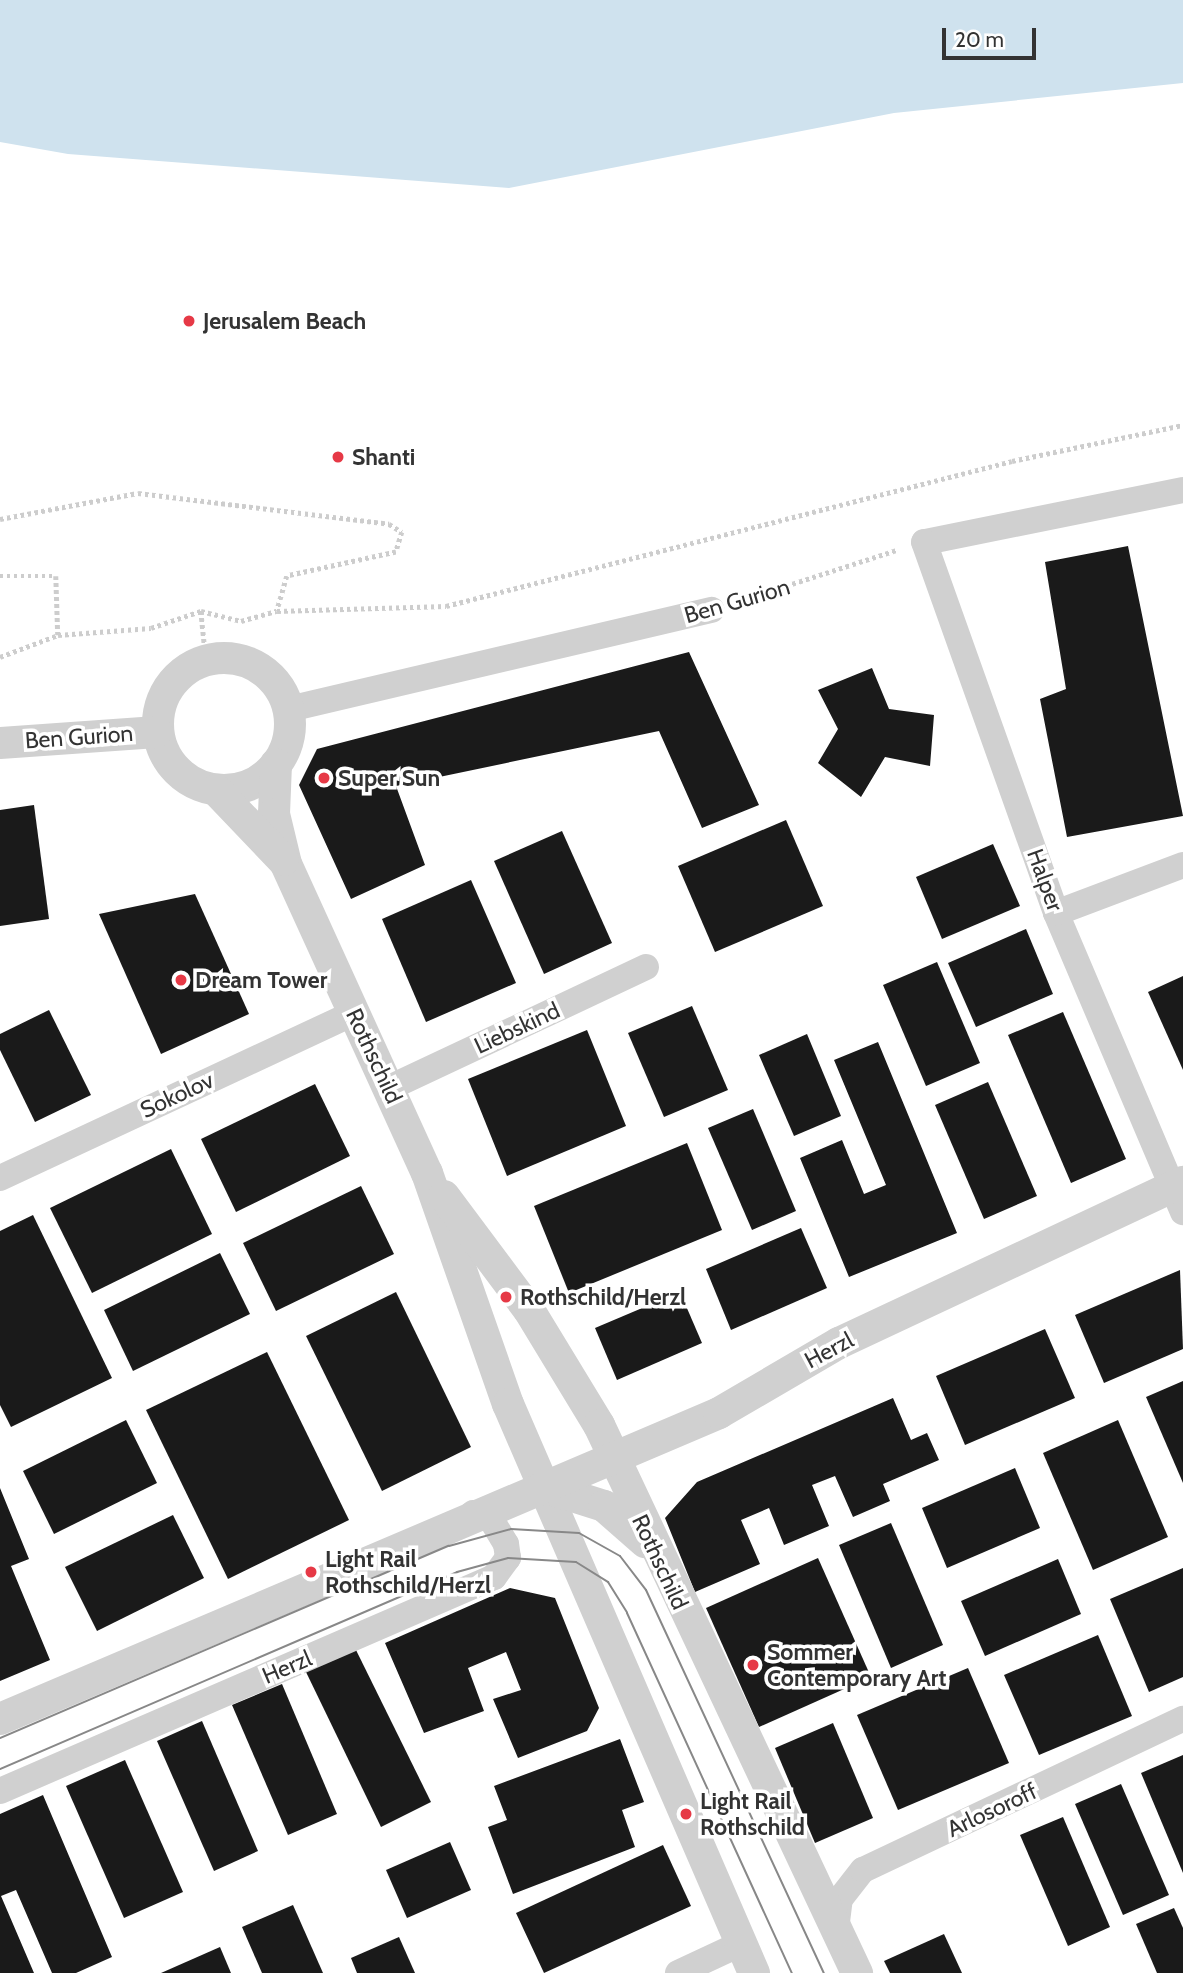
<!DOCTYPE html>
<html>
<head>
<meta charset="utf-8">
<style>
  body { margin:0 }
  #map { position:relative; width:1183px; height:1973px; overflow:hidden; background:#fff; font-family:Cabin,sans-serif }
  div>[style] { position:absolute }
  .water>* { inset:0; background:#cfe2ee }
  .building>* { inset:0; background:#1a1a1a }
  .path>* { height:4.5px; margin-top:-2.25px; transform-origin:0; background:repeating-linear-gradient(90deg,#cdcdcd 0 3.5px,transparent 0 7px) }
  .minor>* { height:26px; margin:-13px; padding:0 13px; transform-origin:13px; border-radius:13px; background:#d0d0d0 }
  .tertiary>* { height:32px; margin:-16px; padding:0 16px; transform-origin:16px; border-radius:16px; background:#d0d0d0 }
  .tertiary>.ring { margin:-16px; padding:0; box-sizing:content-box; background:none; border:32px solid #d0d0d0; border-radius:50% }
  .tram>* { height:2px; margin:-1px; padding:0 1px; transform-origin:1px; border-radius:1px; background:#888 }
  .dots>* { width:19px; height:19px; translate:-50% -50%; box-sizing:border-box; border:4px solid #fff; border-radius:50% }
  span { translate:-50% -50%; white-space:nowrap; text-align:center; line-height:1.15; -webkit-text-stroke:7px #fff; paint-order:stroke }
  .poi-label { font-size:23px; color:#333; font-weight:700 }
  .left { translate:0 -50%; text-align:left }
  .street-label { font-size:23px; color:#333 }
  .scale { position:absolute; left:942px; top:28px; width:94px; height:32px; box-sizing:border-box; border:4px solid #333; border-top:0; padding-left:9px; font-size:21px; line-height:24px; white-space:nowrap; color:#333; -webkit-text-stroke:5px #fff; paint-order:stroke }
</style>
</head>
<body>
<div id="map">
  <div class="water">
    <div style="clip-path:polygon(0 0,1183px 0,1183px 83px,894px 113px,509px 188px,68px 154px,0 142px)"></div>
  </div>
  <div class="building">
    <div style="clip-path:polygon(1128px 546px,1183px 816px,1067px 837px,1040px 699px,1066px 689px,1045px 562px)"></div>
    <div style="clip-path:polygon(689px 652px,759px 805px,702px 828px,659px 731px,396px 786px,425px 865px,351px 899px,299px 785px,317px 749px)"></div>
    <div style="clip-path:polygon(872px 668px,889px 709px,934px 715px,930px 766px,885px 757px,861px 797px,818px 763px,838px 729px,818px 690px)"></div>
    <div style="clip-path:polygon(34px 805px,49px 919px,0 926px,0 810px)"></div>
    <div style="clip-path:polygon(786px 820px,823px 906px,715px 952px,678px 866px)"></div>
    <div style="clip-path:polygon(562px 831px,612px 943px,544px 974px,494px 861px)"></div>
    <div style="clip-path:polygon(993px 844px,1020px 906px,942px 939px,916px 877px)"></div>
    <div style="clip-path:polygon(471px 880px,516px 983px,426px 1022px,382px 919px)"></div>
    <div style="clip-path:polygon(195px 894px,249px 1014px,161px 1054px,99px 914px)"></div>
    <div style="clip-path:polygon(1026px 929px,1053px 994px,976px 1027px,948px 963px)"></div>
    <div style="clip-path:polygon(937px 962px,980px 1063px,926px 1086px,883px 985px)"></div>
    <div style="clip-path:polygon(1183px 976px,1183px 1070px,1148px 992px)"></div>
    <div style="clip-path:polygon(692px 1006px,728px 1090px,664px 1117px,628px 1033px)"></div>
    <div style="clip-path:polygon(49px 1010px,91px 1095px,35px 1122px,0 1050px,0 1034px)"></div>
    <div style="clip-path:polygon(1063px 1012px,1126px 1159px,1071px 1183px,1008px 1035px)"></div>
    <div style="clip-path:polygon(587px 1030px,626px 1126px,507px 1176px,468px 1079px)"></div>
    <div style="clip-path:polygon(807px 1034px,841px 1116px,794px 1136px,759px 1055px)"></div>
    <div style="clip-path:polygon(878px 1042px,957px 1233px,849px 1277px,800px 1158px,842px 1140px,864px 1194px,886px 1185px,834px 1060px)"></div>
    <div style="clip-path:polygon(988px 1082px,1037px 1196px,984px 1219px,935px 1105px)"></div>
    <div style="clip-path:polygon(315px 1084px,350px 1156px,236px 1212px,201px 1139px)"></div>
    <div style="clip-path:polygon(753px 1109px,796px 1211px,752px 1230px,708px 1128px)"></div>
    <div style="clip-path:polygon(687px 1143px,722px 1230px,569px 1293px,534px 1206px)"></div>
    <div style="clip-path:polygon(171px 1149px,212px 1234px,92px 1293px,50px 1208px)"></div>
    <div style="clip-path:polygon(361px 1186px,394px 1254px,276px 1311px,243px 1243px)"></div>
    <div style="clip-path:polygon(33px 1215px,112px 1378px,11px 1427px,0 1405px,0 1231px)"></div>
    <div style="clip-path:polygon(801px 1228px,827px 1288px,731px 1330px,706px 1269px)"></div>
    <div style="clip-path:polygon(220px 1253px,250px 1314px,133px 1371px,104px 1310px)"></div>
    <div style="clip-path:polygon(1180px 1270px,1183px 1349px,1104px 1383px,1075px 1315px)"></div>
    <div style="clip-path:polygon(396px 1292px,471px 1447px,382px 1491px,306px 1336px)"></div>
    <div style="clip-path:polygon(680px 1292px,702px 1343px,617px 1380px,595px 1328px)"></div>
    <div style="clip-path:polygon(1045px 1329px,1075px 1398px,965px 1445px,936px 1376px)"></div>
    <div style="clip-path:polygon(267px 1352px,349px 1520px,228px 1579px,146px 1410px)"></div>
    <div style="clip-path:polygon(1183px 1381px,1183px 1483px,1146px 1397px)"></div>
    <div style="clip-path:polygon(893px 1398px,911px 1440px,927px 1433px,939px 1460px,883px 1484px,890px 1501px,853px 1517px,835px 1476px,812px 1485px,829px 1526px,784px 1545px,769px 1508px,741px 1520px,760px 1564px,695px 1592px,665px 1518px,697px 1482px)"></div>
    <div style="clip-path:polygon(126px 1420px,157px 1483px,54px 1534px,23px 1471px)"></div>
    <div style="clip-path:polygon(1118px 1420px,1168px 1537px,1093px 1570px,1043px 1453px)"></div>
    <div style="clip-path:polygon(1015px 1468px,1040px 1528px,947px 1568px,922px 1508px)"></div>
    <div style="clip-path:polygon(0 1488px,29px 1559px,11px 1566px,50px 1660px,0 1681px)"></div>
    <div style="clip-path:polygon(173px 1515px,204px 1578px,97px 1631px,65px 1567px)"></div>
    <div style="clip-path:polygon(891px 1523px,943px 1645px,891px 1668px,839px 1545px)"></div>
    <div style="clip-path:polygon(818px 1558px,871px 1677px,759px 1727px,706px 1608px)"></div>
    <div style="clip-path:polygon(1058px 1559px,1081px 1614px,985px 1656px,961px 1601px)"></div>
    <div style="clip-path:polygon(1183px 1568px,1183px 1677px,1149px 1692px,1110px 1599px)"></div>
    <div style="clip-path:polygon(510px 1588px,555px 1598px,599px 1708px,587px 1731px,518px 1758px,493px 1699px,521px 1690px,506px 1652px,468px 1668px,484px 1711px,424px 1733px,385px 1643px)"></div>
    <div style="clip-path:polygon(1098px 1635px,1132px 1716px,1039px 1755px,1004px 1675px)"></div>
    <div style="clip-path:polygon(355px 1648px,431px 1802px,381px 1827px,306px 1672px)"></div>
    <div style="clip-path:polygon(968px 1668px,1009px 1763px,898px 1810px,857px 1715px)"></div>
    <div style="clip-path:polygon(282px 1684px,337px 1814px,288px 1835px,232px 1705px)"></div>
    <div style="clip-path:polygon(202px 1721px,258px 1851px,214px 1871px,157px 1741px)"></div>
    <div style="clip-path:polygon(833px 1723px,873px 1818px,815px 1843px,775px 1748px)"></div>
    <div style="clip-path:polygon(620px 1739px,644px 1802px,622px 1810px,635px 1847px,513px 1894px,488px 1827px,507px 1820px,494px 1786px)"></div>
    <div style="clip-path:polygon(1183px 1755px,1183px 1873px,1141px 1773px)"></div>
    <div style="clip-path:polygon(125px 1760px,183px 1892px,124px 1918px,66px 1786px)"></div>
    <div style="clip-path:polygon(1121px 1784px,1169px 1895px,1123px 1915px,1075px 1804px)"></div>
    <div style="clip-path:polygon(43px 1795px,112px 1957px,76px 1973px,52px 1973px,16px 1890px,1px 1896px,34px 1973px,0 1973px,0 1814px)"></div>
    <div style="clip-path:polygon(1063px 1817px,1110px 1927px,1068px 1946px,1020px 1835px)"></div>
    <div style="clip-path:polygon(450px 1842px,471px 1890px,407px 1918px,386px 1870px)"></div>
    <div style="clip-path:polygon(663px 1845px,691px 1906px,544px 1973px,516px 1913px)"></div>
    <div style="clip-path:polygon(293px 1905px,323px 1973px,262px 1973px,242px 1927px)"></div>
    <div style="clip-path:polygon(1174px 1908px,1183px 1928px,1183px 1973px,1157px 1973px,1136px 1924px)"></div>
    <div style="clip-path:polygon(944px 1934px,962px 1973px,890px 1973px,884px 1961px)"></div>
    <div style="clip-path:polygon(399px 1937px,415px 1973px,357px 1973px,351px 1958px)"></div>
    <div style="clip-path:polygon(220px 1947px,231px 1973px,161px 1973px)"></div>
  </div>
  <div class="path">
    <div style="left:0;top:519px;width:140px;rotate:-10.7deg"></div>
    <div style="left:138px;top:493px;width:253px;rotate:7deg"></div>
    <div style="left:389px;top:524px;width:15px;rotate:32deg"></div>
    <div style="left:402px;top:532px;width:21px;rotate:107deg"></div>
    <div style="left:396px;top:552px;width:112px;rotate:167.6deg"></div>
    <div style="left:287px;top:576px;width:36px;rotate:106deg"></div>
    <div style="left:0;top:576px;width:56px"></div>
    <div style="left:56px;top:576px;width:59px;rotate:88.1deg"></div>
    <div style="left:739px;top:601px;width:166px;rotate:-17.9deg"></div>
    <div style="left:201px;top:611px;width:48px;rotate:84.1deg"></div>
    <div style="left:0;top:657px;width:62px;rotate:-20.8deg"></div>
    <div style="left:58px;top:635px;width:93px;rotate:-4.3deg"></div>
    <div style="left:151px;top:628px;width:53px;rotate:-18.8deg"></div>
    <div style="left:201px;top:611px;width:41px;rotate:14deg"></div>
    <div style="left:241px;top:621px;width:37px;rotate:-16deg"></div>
    <div style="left:277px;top:611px;width:169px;rotate:-1.7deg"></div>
    <div style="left:446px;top:606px;width:584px;rotate:-14.37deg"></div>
    <div style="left:1012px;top:461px;width:175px;rotate:-11.9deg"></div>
  </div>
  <div class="minor">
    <div style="left:1183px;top:490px;width:264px;rotate:168.6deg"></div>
    <div style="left:924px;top:542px;width:394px;rotate:70.4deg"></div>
    <div style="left:1056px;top:913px;width:325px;rotate:67deg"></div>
    <div style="left:289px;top:709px;width:434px;rotate:-13.2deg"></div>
    <div style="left:1056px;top:913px;width:136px;rotate:-20.7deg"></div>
    <div style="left:389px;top:1088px;width:284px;rotate:-25.2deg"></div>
    <div style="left:0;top:1178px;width:391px;rotate:-25deg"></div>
    <div style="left:0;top:1791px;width:538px;rotate:-23.42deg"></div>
    <div style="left:494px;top:1577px;width:24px;rotate:-54deg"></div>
    <div style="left:508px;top:1558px;width:14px;rotate:-98deg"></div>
    <div style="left:506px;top:1544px;width:29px;rotate:-121deg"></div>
    <div style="left:491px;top:1519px;width:19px;rotate:-162deg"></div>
    <div style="left:836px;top:1930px;width:31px;rotate:-83deg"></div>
    <div style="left:840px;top:1899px;width:37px;rotate:-52deg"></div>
    <div style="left:863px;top:1870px;width:354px;rotate:-25.3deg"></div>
    <div style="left:678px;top:1973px;width:68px;rotate:-25.1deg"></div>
  </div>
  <div class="tertiary">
    <div class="ring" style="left:158px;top:658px;width:100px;height:100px"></div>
    <div style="left:0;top:743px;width:157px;rotate:-4deg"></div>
    <div style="left:276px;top:764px;width:50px;rotate:92.3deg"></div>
    <div style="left:274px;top:814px;width:51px;rotate:76.5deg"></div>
    <div style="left:286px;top:864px;width:340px;rotate:65.5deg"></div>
    <div style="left:427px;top:1173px;width:245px;rotate:70.7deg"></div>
    <div style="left:508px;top:1404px;width:620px;rotate:66.62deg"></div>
    <div style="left:216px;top:790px;width:97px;rotate:46.3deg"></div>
    <div style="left:444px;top:1196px;width:142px;rotate:53.3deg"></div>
    <div style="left:529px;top:1310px;width:135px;rotate:58.7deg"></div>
    <div style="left:599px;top:1425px;width:606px;rotate:64.79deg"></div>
    <div style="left:544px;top:1487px;width:63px;rotate:17.6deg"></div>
    <div style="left:604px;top:1506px;width:55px;rotate:41.3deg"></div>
    <div style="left:0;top:1719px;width:781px;rotate:-23.05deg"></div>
    <div style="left:719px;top:1413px;width:139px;rotate:-30.3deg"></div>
    <div style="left:839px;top:1343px;width:380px;rotate:-25.1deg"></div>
  </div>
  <div class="tram">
    <div style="left:0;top:1738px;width:488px;rotate:-23.2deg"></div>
    <div style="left:449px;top:1546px;width:64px;rotate:-15.3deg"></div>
    <div style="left:511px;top:1529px;width:68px;rotate:3.4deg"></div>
    <div style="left:579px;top:1533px;width:47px;rotate:29.3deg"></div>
    <div style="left:620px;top:1556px;width:43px;rotate:52.6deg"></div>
    <div style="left:646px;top:1590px;width:422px;rotate:65.1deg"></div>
    <div style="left:0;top:1769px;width:498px;rotate:-23.3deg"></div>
    <div style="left:457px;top:1572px;width:53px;rotate:-15.4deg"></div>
    <div style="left:508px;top:1558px;width:68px;rotate:3.4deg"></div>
    <div style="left:576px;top:1562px;width:38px;rotate:32deg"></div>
    <div style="left:608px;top:1582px;width:36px;rotate:58deg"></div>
    <div style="left:627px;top:1613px;width:396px;rotate:65.4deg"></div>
  </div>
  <div class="dots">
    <div style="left:189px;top:321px;background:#e63946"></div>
    <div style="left:338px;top:457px;background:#e63946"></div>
    <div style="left:324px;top:778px;background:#e63946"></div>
    <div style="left:181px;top:980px;background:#e63946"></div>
    <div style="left:506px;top:1297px;background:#e63946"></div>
    <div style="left:311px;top:1572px;background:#e63946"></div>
    <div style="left:753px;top:1665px;background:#e63946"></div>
    <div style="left:686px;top:1814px;background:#e63946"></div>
  </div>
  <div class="poi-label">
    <span class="left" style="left:203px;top:321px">Jerusalem Beach</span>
    <span class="left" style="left:352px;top:457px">Shanti</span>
    <span class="left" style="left:338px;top:778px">Super Sun</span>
    <span class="left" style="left:195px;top:980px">Dream Tower</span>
    <span class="left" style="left:520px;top:1297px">Rothschild/Herzl</span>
    <span class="left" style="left:325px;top:1572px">Light Rail<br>Rothschild/Herzl</span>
    <span class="left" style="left:767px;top:1665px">Sommer<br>Contemporary Art</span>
    <span class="left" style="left:700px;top:1814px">Light Rail<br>Rothschild</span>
  </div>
  <div class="street-label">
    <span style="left:737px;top:601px;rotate:-16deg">Ben Gurion</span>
    <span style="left:79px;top:737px;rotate:-4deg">Ben Gurion</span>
    <span style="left:1045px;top:880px;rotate:70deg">Halper</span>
    <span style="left:517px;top:1028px;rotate:-25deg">Liebskind</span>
    <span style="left:374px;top:1056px;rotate:65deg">Rothschild</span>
    <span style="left:177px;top:1095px;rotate:-25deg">Sokolov</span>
    <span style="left:829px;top:1350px;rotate:-28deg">Herzl</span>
    <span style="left:660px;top:1562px;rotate:65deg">Rothschild</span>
    <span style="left:287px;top:1667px;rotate:-23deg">Herzl</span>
    <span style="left:992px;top:1810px;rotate:-25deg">Arlosoroff</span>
  </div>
  <div class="scale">20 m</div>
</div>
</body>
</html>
